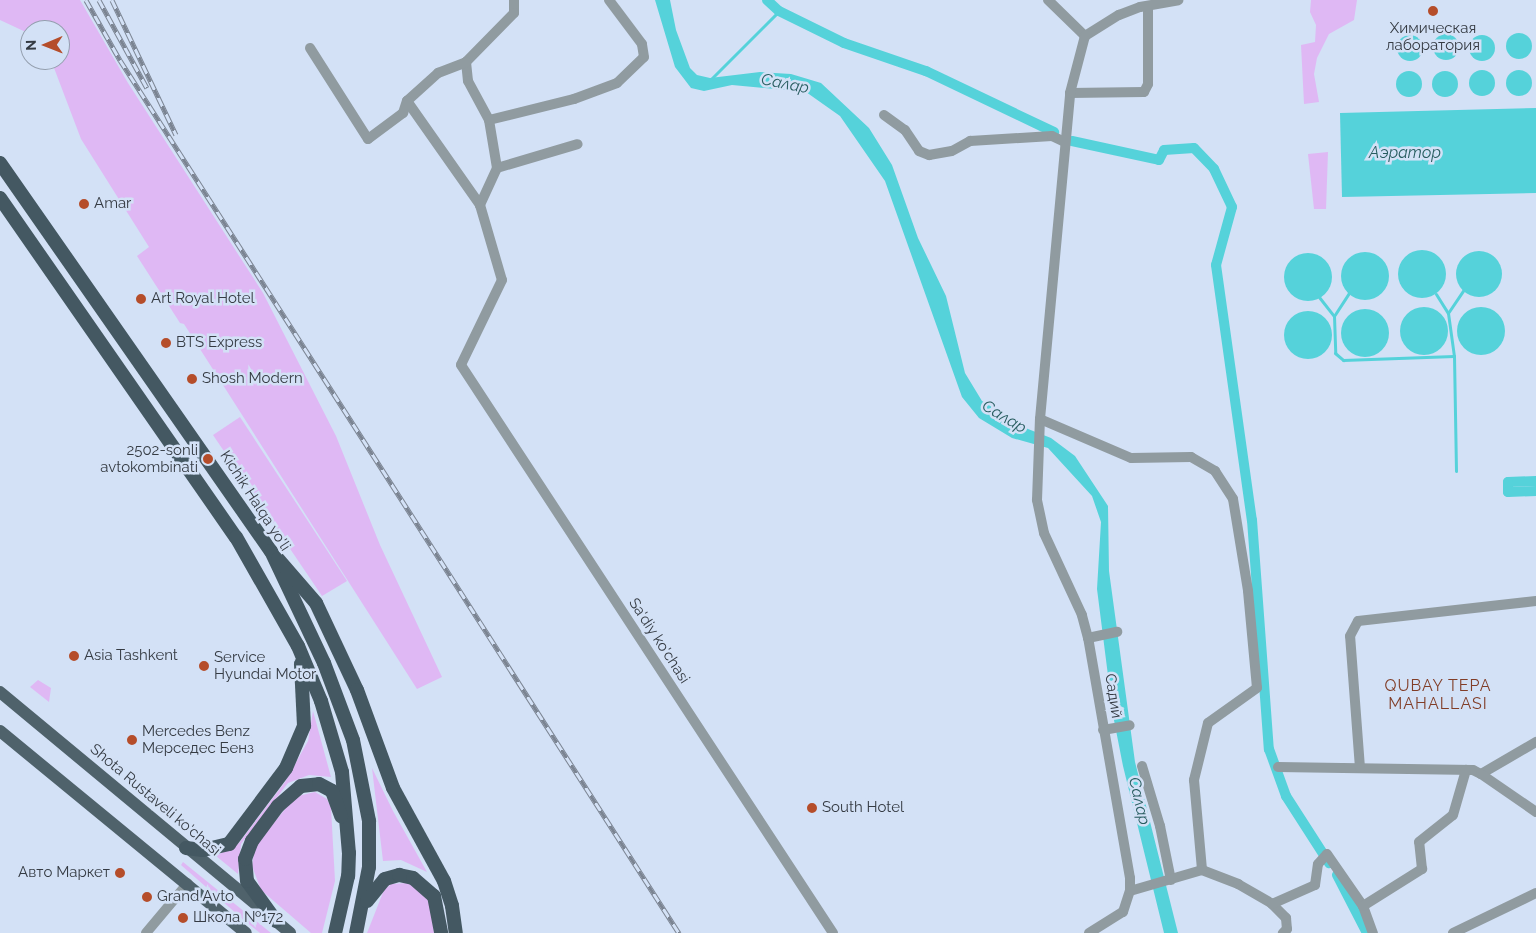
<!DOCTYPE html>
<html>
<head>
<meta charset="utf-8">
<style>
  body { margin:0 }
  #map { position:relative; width:1536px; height:933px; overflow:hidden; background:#d3e1f6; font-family:Raleway,sans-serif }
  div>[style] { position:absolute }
  .green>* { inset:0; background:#dfb8f4 }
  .water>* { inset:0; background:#55d2da }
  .round { border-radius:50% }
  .stream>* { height:3px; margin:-1.5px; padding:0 1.5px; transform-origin:1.5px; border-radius:1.5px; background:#55d2da }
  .canal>* { height:10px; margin:-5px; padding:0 5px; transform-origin:5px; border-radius:5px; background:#55d2da }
  .minor>* { height:10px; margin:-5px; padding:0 5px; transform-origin:5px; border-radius:5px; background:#909ba0 }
  .primary>* { height:12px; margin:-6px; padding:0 6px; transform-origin:6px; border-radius:6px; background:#4f626b }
  .trunk>* { height:14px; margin:-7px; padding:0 7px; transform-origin:7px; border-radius:7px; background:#445862 }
  .rail>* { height:5px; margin-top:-2.5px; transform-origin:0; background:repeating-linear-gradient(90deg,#d3e1f6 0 9px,#7b8492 0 18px); box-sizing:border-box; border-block:1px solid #7b8492 }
  .dots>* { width:14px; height:14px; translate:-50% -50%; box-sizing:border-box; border:2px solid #d3e1f6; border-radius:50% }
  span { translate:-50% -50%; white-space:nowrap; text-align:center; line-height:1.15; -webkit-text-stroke:5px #d3e1f6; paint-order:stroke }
  .poi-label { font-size:15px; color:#353b43 }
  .left { translate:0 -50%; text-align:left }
  .right { translate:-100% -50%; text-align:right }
  .street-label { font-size:15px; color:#353b43 }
  .water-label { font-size:16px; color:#285d60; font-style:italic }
  .neighbourhood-label { font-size:16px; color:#813d27; letter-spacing:1px }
  .north { position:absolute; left:20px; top:20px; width:50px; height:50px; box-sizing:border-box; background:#d3e1f6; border:1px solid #949fae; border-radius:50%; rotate:269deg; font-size:14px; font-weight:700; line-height:20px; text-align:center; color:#353b43 }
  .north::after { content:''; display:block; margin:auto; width:18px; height:22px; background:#b54d2a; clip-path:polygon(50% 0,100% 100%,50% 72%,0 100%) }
</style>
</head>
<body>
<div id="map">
  <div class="green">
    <div style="clip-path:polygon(0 0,80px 0,128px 83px,263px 293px,336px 436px,380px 545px,442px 677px,417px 689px,184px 324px,180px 323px,137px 256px,149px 247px,81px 139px,51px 60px,60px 60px,60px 30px,30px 30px,30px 34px,0 20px)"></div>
    <div style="clip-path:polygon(1311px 0,1357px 0,1354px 20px,1329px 34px,1317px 58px,1314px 74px,1319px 102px,1304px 104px,1301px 45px,1315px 42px,1316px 25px,1310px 12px)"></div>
    <div style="clip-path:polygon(1328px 152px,1326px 209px,1314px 209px,1308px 154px)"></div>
    <div style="clip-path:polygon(240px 417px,347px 581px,322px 596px,213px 435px)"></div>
    <div style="clip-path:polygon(38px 680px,51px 688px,49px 702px,30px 687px)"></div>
    <div style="clip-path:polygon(313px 711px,331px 777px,309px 775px,288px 783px,241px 844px,238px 874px,216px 856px,239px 843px,285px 782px,308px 741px)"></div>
    <div style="clip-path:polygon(372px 768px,393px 811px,427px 872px,401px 860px,383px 861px)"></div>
    <div style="clip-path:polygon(315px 792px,327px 799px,331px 808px,335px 881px,322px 933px,311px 933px,261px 890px,252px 866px,255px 846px,290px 803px,298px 796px)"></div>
    <div style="clip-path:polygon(183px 862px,271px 933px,260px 933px,246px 922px,181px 865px)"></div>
    <div style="clip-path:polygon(407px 883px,416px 886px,429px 901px,434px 933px,367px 933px,384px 890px,391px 884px)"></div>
  </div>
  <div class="water">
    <div style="clip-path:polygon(655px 0,670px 0,676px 30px,690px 68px,697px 75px,710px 78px,760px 72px,791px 74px,821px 83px,869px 128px,892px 165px,918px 238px,946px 296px,965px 373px,982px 401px,1028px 429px,1051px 438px,1075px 456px,1108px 506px,1109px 571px,1135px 762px,1178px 933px,1164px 933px,1123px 766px,1113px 715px,1097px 589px,1101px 522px,1092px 496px,1048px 448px,1012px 438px,979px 418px,962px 397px,885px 181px,840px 116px,806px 92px,732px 85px,704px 91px,691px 88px,675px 67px)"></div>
    <div class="round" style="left:1506px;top:33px;width:26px;height:26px"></div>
    <div class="round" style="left:1433px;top:34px;width:26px;height:26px"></div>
    <div class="round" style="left:1397px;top:35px;width:26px;height:26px"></div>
    <div class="round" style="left:1469px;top:35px;width:26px;height:26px"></div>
    <div class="round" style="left:1506px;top:70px;width:26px;height:26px"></div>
    <div class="round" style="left:1469px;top:70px;width:26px;height:26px"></div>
    <div class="round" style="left:1396px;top:71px;width:26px;height:26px"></div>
    <div class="round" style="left:1432px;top:71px;width:26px;height:26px"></div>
    <div style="clip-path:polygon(1536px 108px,1536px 193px,1342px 197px,1340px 113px)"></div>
    <div class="round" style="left:1398px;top:250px;width:48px;height:48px"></div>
    <div class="round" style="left:1456px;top:251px;width:46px;height:46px"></div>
    <div class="round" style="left:1341px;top:252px;width:48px;height:48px"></div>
    <div class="round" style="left:1284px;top:253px;width:48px;height:48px"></div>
    <div class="round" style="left:1400px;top:307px;width:48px;height:48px"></div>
    <div class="round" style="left:1457px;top:307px;width:48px;height:48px"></div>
    <div class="round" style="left:1341px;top:309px;width:48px;height:48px"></div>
    <div class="round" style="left:1284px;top:311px;width:48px;height:48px"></div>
  </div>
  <div class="stream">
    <div style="left:711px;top:79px;width:96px;rotate:-45deg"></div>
    <div style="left:1436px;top:294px;width:22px;rotate:58deg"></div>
    <div style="left:1448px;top:313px;width:43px;rotate:82.1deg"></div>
    <div style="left:1454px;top:356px;width:115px;rotate:89deg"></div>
    <div style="left:1319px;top:297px;width:24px;rotate:52deg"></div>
    <div style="left:1334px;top:316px;width:37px;rotate:88deg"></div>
    <div style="left:1335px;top:353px;width:11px;rotate:41deg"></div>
    <div style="left:1343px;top:360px;width:111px;rotate:-2.1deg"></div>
    <div style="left:1448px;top:313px;width:27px;rotate:-56deg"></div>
    <div style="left:1334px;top:316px;width:27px;rotate:-57deg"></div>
  </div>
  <div class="canal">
    <div style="left:767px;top:0;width:16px;rotate:43deg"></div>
    <div style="left:779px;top:11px;width:72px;rotate:26.2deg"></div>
    <div style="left:844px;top:43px;width:87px;rotate:18.9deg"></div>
    <div style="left:926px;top:71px;width:142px;rotate:25.5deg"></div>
    <div style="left:1072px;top:141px;width:89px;rotate:12.3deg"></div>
    <div style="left:1159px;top:160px;width:11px;rotate:-63deg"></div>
    <div style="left:1164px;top:150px;width:30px;rotate:-4deg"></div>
    <div style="left:1194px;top:148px;width:29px;rotate:46deg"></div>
    <div style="left:1214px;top:169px;width:42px;rotate:64.7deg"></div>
    <div style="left:1232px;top:207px;width:60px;rotate:105.4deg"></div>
    <div style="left:1216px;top:265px;width:258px;rotate:82deg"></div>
    <div style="left:1252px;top:520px;width:230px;rotate:85.8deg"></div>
    <div style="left:1269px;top:749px;width:50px;rotate:70.1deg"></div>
    <div style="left:1286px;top:796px;width:80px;rotate:57.3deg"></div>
    <div style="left:1536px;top:481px;width:28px;rotate:178deg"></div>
    <div style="left:1508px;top:482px;width:10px;rotate:90deg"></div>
    <div style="left:1508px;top:492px;width:28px;rotate:-2deg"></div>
    <div style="left:1337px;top:875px;width:65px;rotate:62.7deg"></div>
  </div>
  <div class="minor">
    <div style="left:514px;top:0;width:13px;rotate:90deg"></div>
    <div style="left:514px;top:13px;width:69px;rotate:134.4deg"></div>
    <div style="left:466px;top:62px;width:19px;rotate:84deg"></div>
    <div style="left:468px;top:81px;width:44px;rotate:61.7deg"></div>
    <div style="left:489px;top:120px;width:49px;rotate:80.5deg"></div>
    <div style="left:497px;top:168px;width:41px;rotate:114.7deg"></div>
    <div style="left:480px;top:205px;width:78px;rotate:73.7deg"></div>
    <div style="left:502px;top:280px;width:94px;rotate:115.8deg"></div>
    <div style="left:461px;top:365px;width:679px;rotate:56.78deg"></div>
    <div style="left:1048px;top:0;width:52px;rotate:44.2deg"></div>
    <div style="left:310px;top:48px;width:108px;rotate:57.5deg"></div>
    <div style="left:368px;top:139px;width:44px;rotate:-36.6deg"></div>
    <div style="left:403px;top:113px;width:13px;rotate:-72deg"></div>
    <div style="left:407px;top:101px;width:42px;rotate:-42.1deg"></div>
    <div style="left:438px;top:73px;width:30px;rotate:-21deg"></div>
    <div style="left:1070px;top:93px;width:74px;rotate:-0.8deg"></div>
    <div style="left:1144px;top:92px;width:9px;rotate:-63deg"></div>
    <div style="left:1148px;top:84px;width:77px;rotate:-90deg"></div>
    <div style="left:407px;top:101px;width:127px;rotate:54.9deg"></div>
    <div style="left:884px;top:115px;width:26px;rotate:36deg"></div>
    <div style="left:905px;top:130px;width:25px;rotate:56deg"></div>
    <div style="left:919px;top:151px;width:11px;rotate:22deg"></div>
    <div style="left:929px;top:155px;width:23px;rotate:-10deg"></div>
    <div style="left:952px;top:151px;width:21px;rotate:-29deg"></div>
    <div style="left:970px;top:141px;width:82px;rotate:-3.5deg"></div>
    <div style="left:1052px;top:136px;width:14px;rotate:25deg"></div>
    <div style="left:489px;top:120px;width:88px;rotate:-13.9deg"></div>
    <div style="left:574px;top:99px;width:46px;rotate:-20.4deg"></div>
    <div style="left:617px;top:83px;width:37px;rotate:-44deg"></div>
    <div style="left:644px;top:57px;width:13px;rotate:-99deg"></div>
    <div style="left:642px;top:44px;width:55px;rotate:-126.9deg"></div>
    <div style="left:497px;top:168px;width:84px;rotate:-16.5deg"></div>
    <div style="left:1040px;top:419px;width:99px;rotate:23.2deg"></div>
    <div style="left:1131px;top:458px;width:60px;rotate:-1deg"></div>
    <div style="left:1191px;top:457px;width:28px;rotate:30deg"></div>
    <div style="left:1215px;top:471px;width:33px;rotate:57deg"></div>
    <div style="left:1233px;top:499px;width:93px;rotate:80.7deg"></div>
    <div style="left:1248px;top:591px;width:97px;rotate:84.7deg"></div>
    <div style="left:1257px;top:688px;width:60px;rotate:144.5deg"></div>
    <div style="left:1208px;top:723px;width:59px;rotate:103.8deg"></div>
    <div style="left:1194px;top:780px;width:90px;rotate:84.9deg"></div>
    <div style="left:1202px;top:870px;width:39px;rotate:21deg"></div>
    <div style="left:1238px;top:884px;width:39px;rotate:30deg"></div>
    <div style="left:1272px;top:904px;width:20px;rotate:45deg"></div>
    <div style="left:1286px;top:918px;width:11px;rotate:85deg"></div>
    <div style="left:1287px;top:929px;width:6px;rotate:135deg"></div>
    <div style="left:1088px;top:638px;width:30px;rotate:-12deg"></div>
    <div style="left:1103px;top:730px;width:27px;rotate:-10deg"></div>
    <div style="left:1142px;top:766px;width:63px;rotate:73.3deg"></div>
    <div style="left:1160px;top:826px;width:55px;rotate:78.5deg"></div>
    <div style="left:1278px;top:767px;width:195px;rotate:0.9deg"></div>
    <div style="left:1473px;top:770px;width:9px;rotate:27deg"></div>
    <div style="left:1481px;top:774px;width:64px;rotate:-30.2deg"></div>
    <div style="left:1360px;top:768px;width:132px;rotate:-94.3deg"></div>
    <div style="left:1350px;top:636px;width:17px;rotate:-62deg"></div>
    <div style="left:1358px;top:621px;width:179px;rotate:-6.4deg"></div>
    <div style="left:1481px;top:774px;width:67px;rotate:34.6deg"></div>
    <div style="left:1130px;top:891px;width:75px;rotate:-16.3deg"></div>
    <div style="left:1272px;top:904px;width:47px;rotate:-23.8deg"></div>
    <div style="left:1315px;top:885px;width:21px;rotate:-82deg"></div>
    <div style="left:1318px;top:864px;width:13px;rotate:-48deg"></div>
    <div style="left:1327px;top:854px;width:63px;rotate:55.3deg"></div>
    <div style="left:1363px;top:906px;width:29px;rotate:70deg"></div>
    <div style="left:1363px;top:906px;width:70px;rotate:-32.1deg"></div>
    <div style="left:1422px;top:869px;width:27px;rotate:-96deg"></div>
    <div style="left:1419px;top:842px;width:43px;rotate:-38.5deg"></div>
    <div style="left:1453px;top:815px;width:47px;rotate:-73.9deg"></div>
    <div style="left:146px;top:933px;width:65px;rotate:-50deg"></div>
    <div style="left:1089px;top:933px;width:40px;rotate:-32deg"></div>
    <div style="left:1123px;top:912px;width:22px;rotate:-72deg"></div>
    <div style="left:1130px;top:891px;width:13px;rotate:-90deg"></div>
    <div style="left:1130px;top:878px;width:244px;rotate:-99.9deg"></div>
    <div style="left:1088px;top:638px;width:24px;rotate:-105deg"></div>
    <div style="left:1082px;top:615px;width:90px;rotate:-114.9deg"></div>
    <div style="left:1044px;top:533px;width:34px;rotate:-102deg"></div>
    <div style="left:1037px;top:500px;width:81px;rotate:-87.9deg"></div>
    <div style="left:1040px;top:419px;width:327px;rotate:-84.7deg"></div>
    <div style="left:1070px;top:93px;width:59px;rotate:-75.3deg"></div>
    <div style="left:1085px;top:36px;width:40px;rotate:-32deg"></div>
    <div style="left:1119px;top:15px;width:22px;rotate:-21deg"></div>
    <div style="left:1140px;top:7px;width:39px;rotate:-10deg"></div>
    <div style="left:1453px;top:933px;width:92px;rotate:-25.7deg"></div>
  </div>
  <div class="primary">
    <div style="left:0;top:692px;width:377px;rotate:39.7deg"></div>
    <div style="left:0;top:731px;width:318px;rotate:39.4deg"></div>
  </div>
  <div class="trunk">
    <div style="left:0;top:163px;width:473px;rotate:55.1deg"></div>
    <div style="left:271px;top:551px;width:124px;rotate:64.7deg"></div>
    <div style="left:324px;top:663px;width:82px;rotate:69.4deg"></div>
    <div style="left:353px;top:740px;width:83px;rotate:78.8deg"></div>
    <div style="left:369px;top:821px;width:46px;rotate:90deg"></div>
    <div style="left:369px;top:867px;width:67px;rotate:101.1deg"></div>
    <div style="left:0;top:198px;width:413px;rotate:55.2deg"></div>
    <div style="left:236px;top:537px;width:125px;rotate:60.4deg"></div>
    <div style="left:298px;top:646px;width:60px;rotate:67.3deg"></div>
    <div style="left:321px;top:701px;width:74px;rotate:73.5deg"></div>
    <div style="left:342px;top:772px;width:81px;rotate:85.1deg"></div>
    <div style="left:349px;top:853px;width:23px;rotate:92deg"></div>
    <div style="left:348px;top:876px;width:58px;rotate:102.8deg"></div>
    <div style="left:278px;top:559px;width:58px;rotate:49.2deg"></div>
    <div style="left:316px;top:603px;width:96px;rotate:64.8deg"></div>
    <div style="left:357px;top:690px;width:104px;rotate:69.8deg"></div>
    <div style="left:393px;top:788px;width:106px;rotate:61.3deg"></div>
    <div style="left:444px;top:881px;width:26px;rotate:72deg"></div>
    <div style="left:452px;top:906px;width:27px;rotate:82deg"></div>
    <div style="left:186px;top:848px;width:17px;rotate:7deg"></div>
    <div style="left:203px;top:850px;width:27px;rotate:-13deg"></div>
    <div style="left:229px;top:844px;width:95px;rotate:-53.1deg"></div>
    <div style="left:286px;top:768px;width:46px;rotate:-66.8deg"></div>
    <div style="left:304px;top:726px;width:62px;rotate:-92.8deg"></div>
    <div style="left:367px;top:901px;width:28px;rotate:-51deg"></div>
    <div style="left:385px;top:879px;width:15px;rotate:-16deg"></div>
    <div style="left:399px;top:875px;width:14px;rotate:12deg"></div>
    <div style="left:413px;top:878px;width:28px;rotate:41deg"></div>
    <div style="left:434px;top:896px;width:38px;rotate:79deg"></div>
    <div style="left:276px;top:921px;width:49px;rotate:-125.9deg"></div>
    <div style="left:247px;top:881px;width:22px;rotate:-95deg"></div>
    <div style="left:245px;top:859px;width:19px;rotate:-69deg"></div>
    <div style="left:252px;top:841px;width:44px;rotate:-53.4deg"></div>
    <div style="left:278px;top:806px;width:30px;rotate:-41deg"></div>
    <div style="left:301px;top:786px;width:18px;rotate:-6deg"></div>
    <div style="left:319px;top:784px;width:15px;rotate:28deg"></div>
    <div style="left:332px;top:791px;width:27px;rotate:70deg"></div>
  </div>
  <div class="rail">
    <div style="left:86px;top:0;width:69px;rotate:60.5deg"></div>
    <div style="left:120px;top:60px;width:1037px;rotate:57.37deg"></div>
    <div style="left:99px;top:0;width:100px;rotate:61.4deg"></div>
    <div style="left:112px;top:0;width:149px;rotate:64.6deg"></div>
  </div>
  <div class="dots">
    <div style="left:1433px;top:11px;background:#b54d2a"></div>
    <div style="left:84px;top:204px;background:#b54d2a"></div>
    <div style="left:141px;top:299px;background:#b54d2a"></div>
    <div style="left:166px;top:343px;background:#b54d2a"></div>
    <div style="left:192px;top:379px;background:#b54d2a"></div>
    <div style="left:208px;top:459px;background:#b54d2a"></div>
    <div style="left:74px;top:656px;background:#b54d2a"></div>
    <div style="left:204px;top:666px;background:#b54d2a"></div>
    <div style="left:132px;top:740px;background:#b54d2a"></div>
    <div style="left:812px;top:808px;background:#b54d2a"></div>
    <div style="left:120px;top:873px;background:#b54d2a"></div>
    <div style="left:147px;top:897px;background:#b54d2a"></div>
    <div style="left:183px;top:918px;background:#b54d2a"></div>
  </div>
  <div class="poi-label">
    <span style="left:1433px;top:37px">Химическая<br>лаборатория</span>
    <span class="left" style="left:94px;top:204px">Amar</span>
    <span class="left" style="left:151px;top:299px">Art Royal Hotel</span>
    <span class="left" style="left:176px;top:343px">BTS Express</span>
    <span class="left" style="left:202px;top:379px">Shosh Modern</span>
    <span class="right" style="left:198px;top:459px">2502-sonli<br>avtokombinati</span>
    <span class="left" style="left:84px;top:656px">Asia Tashkent</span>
    <span class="left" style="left:214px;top:666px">Service<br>Hyundai Motor</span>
    <span class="left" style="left:142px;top:740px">Mercedes Benz<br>Мерседес Бенз</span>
    <span class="left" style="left:822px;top:808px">South Hotel</span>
    <span class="right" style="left:110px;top:873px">Авто Маркет</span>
    <span class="left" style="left:157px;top:897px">Grand Avto</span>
    <span class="left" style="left:193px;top:918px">Школа №172</span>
  </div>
  <div class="street-label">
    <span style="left:255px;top:501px;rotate:57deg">Kichik Halqa yo'li</span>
    <span style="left:659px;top:641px;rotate:57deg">Sa'diy ko'chasi</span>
    <span style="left:1113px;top:696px;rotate:81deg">Садий</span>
    <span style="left:155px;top:800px;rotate:40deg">Shota Rustaveli ko'chasi</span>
  </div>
  <div class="water-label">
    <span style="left:785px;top:84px;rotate:11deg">Салар</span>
    <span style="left:1405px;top:153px">Аэратор</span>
    <span style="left:1004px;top:417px;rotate:31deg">Салар</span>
    <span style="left:1139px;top:801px;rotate:77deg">Салар</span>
  </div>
  <div class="neighbourhood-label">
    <span style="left:1438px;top:695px">QUBAY TEPA<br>MAHALLASI</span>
  </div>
  <div class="north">N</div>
</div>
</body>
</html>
